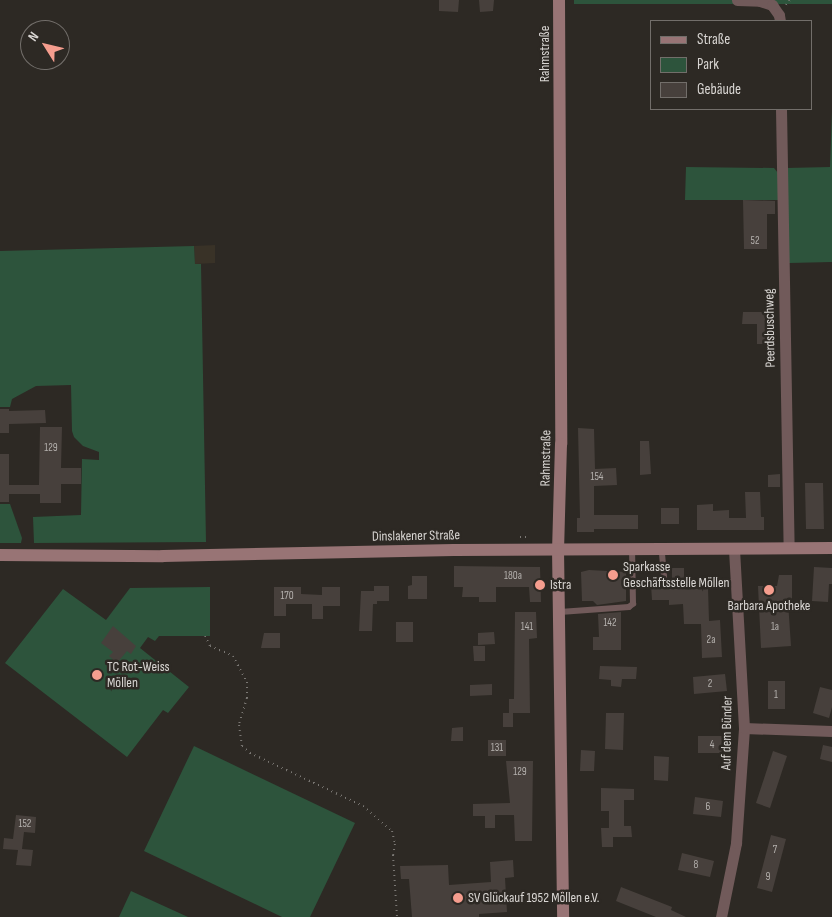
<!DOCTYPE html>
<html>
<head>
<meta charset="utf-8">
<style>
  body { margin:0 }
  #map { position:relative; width:832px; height:917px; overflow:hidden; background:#2d2924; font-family:"Sofia Sans Condensed",sans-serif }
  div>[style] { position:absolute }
  .built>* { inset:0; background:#393227 }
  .green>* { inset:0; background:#2d543c }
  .building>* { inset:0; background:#47403c }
  .path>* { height:2px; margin-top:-1px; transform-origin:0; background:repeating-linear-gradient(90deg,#7a7773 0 1px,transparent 0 5px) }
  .service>* { height:5.5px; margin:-2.75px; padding:0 2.75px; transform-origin:2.75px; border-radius:2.75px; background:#715a5a }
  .minor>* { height:11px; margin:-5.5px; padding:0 5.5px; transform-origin:5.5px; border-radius:5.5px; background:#715a5a }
  .secondary>* { height:12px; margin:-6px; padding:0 6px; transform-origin:6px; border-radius:6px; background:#987475 }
  .dots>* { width:14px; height:14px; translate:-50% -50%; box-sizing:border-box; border:2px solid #2d2924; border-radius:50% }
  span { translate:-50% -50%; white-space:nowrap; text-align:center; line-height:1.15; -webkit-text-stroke:5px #2d2924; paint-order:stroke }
  .number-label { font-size:11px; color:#b4b0ad }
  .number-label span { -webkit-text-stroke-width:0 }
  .street-label { font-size:14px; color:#d9d6d3 }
  .poi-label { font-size:14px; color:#d9d6d3 }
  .left { translate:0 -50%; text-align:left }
  .legend { position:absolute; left:650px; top:20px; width:162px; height:90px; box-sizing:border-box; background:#2d2924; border:1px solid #726e6a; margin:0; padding:6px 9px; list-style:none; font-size:15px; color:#d9d6d3 }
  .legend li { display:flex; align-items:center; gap:10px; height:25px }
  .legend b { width:25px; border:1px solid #726e6a }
  .north { position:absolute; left:20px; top:20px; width:50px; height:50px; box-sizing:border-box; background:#2d2924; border:1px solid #726e6a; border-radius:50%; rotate:306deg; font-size:14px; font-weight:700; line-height:20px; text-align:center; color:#d9d6d3 }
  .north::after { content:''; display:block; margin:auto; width:18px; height:22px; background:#f59d8e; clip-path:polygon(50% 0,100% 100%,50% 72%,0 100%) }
</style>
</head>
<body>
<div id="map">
  <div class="built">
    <div style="clip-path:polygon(215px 245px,215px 263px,195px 264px,194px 246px)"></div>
  </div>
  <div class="green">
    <div style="clip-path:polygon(574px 0,832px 0,832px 4px,574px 4px)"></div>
    <div style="clip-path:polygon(832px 111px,832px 262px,789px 263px,786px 168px,830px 167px)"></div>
    <div style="clip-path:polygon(686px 167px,774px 168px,778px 173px,779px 200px,685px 200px)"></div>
    <div style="clip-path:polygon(194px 246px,195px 264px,201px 264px,206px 542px,34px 543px,33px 517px,81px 515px,82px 459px,99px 460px,99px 452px,83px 446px,74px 437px,72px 431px,71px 385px,36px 386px,12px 399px,10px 407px,0 407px,0 251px)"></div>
    <div style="clip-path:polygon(0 504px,10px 504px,22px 538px,21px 543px,0 543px)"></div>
    <div style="clip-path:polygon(210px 587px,210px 636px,159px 636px,155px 641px,148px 637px,140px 648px,189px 687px,168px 713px,163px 710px,127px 757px,5px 663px,63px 589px,106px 620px,130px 588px)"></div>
    <div style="clip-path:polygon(194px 746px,355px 823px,310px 917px,282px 917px,144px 851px)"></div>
    <div style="clip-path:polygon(131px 891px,188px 917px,119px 917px)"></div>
  </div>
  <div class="building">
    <div style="clip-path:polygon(439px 0,459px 0,458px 12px,439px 11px)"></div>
    <div style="clip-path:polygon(479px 0,494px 0,493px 11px,480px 12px)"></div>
    <div style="clip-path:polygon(743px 200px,775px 201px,775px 214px,767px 214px,767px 249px,744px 249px)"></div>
    <div style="clip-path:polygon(743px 312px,775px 312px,775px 344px,757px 344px,757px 324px,742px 324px)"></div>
    <div style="clip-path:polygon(0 409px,9px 409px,9px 411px,45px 410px,46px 423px,9px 424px,9px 433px,0 433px)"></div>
    <div style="clip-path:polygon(40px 427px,62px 427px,61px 468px,81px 468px,81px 484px,61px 484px,61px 503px,40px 503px,40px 494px,9px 494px,9px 502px,0 502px,0 454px,9px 454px,9px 485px,39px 485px)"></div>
    <div style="clip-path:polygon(578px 428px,594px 429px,595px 469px,616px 468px,617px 485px,594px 486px,594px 515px,638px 515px,638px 529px,594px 529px,594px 532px,577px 532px,577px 518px,580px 518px)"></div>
    <div style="clip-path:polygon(640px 441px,649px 441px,651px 474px,640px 475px)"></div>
    <div style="clip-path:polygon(780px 474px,780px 487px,768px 487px,768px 475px)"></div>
    <div style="clip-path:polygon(805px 483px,823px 483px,824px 529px,806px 529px)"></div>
    <div style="clip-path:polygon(745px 492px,760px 492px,761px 517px,764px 517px,764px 530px,697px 530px,697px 505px,713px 504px,713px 511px,729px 510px,729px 518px,746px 518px)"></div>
    <div style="clip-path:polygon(661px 508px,679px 508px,679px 524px,661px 524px)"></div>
    <div style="clip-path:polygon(454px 566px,540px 567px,541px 602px,530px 602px,529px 587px,496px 587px,496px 602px,479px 602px,479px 597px,462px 597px,463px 587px,454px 587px)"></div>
    <div style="clip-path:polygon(814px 567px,832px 568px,832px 584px,829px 584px,828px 602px,812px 601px)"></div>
    <div style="clip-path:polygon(672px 568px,684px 568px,684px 579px,672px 579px)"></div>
    <div style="clip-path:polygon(589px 570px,626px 572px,626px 601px,597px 605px,593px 601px,582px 601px,581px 572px)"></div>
    <div style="clip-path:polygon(779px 575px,792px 575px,792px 602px,788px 602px,791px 646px,761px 648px,758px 586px,777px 586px)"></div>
    <div style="clip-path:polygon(412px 576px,427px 576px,427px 599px,408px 599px,408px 586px,412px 585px)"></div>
    <div style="clip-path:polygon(651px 585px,660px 585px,665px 589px,708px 588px,709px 621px,720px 620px,722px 657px,702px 658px,701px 624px,684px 624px,683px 604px,669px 605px,669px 600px,652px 600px)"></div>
    <div style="clip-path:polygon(374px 586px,389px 586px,389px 601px,377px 601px,377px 604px,373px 604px,372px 631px,359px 631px,361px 591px,374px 591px)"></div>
    <div style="clip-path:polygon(274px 587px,301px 587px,301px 594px,322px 595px,322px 587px,340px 587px,340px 606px,323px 606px,323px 619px,312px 619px,312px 604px,286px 604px,286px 616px,274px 616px)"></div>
    <div style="clip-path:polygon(515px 612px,536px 612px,537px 638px,529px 639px,530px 713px,513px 713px,513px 727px,503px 727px,503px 713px,509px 713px,509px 699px,514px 699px)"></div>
    <div style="clip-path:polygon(621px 612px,621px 650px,593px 650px,593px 637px,599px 637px,598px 614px)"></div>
    <div style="clip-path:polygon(396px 622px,413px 622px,413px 642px,396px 642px)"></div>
    <div style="clip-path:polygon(113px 626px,136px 646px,131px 654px,127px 651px,117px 663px,109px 656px,113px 652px,101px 643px)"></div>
    <div style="clip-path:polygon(494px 632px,495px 644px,478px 645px,478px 633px)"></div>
    <div style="clip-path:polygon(264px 633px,280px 633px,280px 648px,261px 648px)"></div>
    <div style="clip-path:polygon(473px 646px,485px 646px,485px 661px,474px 661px)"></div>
    <div style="clip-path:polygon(600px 666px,637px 667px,636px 679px,622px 679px,621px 687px,611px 686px,611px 680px,599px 679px)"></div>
    <div style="clip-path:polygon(725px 674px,727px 691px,694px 694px,693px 677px)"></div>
    <div style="clip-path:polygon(768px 681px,785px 681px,785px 709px,768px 709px)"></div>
    <div style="clip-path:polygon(492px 684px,492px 695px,470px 696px,470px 685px)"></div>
    <div style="clip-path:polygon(820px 687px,832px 690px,832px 707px,829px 718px,813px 713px)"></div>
    <div style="clip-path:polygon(606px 713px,624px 713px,623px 750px,605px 749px)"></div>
    <div style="clip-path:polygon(463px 727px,463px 741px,451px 741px,452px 728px)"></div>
    <div style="clip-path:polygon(698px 736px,726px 736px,725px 753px,698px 753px)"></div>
    <div style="clip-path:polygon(488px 740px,506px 740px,506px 756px,488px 756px)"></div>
    <div style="clip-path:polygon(823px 745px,832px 747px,832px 762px,820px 759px)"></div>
    <div style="clip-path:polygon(581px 750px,595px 751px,594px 771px,580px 771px)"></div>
    <div style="clip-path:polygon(773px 751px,787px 756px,770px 808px,756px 803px)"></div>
    <div style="clip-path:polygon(654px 756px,669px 757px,668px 781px,654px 780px)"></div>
    <div style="clip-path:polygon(506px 761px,533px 761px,532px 841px,515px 841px,514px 815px,495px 815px,495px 828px,485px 828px,485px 816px,473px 816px,473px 804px,510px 803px)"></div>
    <div style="clip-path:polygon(601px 788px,634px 789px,634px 800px,624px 800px,624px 826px,631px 826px,632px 837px,613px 837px,613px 847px,602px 847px,601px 828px,609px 828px,609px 811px,601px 811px)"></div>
    <div style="clip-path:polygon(695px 797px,723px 801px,721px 817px,693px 814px)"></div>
    <div style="clip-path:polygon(16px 815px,36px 817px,35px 833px,24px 832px,22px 849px,33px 850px,31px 866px,16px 865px,18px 850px,3px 849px,4px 838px,13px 839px)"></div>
    <div style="clip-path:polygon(771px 835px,786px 839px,772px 892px,757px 888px)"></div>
    <div style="clip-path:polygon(682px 853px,714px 861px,710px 877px,678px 870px)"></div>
    <div style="clip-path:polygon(513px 860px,514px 877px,505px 878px,507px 912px,479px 914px,479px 917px,412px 917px,409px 879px,401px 879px,400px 866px,448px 865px,449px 885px,491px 882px,490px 862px)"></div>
    <div style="clip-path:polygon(621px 887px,672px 907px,671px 910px,686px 917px,656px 917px,616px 901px)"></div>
  </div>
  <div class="path">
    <div style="left:786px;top:5px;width:6px;rotate:-51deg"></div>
    <div style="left:520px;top:537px;width:10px"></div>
    <div style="left:205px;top:636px;width:11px;rotate:63deg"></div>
    <div style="left:210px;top:646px;width:25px;rotate:23deg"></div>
    <div style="left:233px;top:656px;width:30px;rotate:62deg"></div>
    <div style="left:247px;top:682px;width:16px;rotate:90deg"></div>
    <div style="left:247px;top:698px;width:28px;rotate:107deg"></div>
    <div style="left:239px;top:725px;width:21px;rotate:82deg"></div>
    <div style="left:242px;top:746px;width:11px;rotate:41deg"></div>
    <div style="left:250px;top:753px;width:125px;rotate:25.1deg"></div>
    <div style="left:363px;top:806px;width:38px;rotate:41deg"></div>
    <div style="left:392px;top:831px;width:13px;rotate:77deg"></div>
    <div style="left:395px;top:844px;width:11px;rotate:100deg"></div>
    <div style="left:393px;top:855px;width:62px;rotate:86.3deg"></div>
  </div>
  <div class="service">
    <div style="left:662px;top:548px;width:36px;rotate:85deg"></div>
    <div style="left:665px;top:584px;width:71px;rotate:-1.6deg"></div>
    <div style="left:560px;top:612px;width:69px;rotate:-4.1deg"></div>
    <div style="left:629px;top:607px;width:5px;rotate:-37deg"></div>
    <div style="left:633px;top:604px;width:56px;rotate:-91deg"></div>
  </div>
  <div class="minor">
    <div style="left:737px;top:0;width:23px;rotate:2deg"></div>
    <div style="left:760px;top:1px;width:13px;rotate:18deg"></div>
    <div style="left:772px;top:5px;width:12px;rotate:55deg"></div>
    <div style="left:779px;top:15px;width:6px;rotate:81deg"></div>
    <div style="left:781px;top:109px;width:438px;rotate:89deg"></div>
    <div style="left:744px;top:728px;width:88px;rotate:2deg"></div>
    <div style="left:721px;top:917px;width:76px;rotate:-78.5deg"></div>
    <div style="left:736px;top:843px;width:115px;rotate:-86deg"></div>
    <div style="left:744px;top:728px;width:180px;rotate:-93.2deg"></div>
  </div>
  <div class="secondary">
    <div style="left:559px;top:0;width:444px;rotate:89.7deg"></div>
    <div style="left:561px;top:444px;width:105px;rotate:91.6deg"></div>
    <div style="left:558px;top:549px;width:368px;rotate:89.2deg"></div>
    <div style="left:0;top:555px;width:163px;rotate:0.4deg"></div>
    <div style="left:163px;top:556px;width:291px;rotate:-1.2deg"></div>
    <div style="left:454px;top:550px;width:378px;rotate:-0.3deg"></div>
  </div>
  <div class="dots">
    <div style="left:613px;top:575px;background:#f59d8e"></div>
    <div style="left:540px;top:585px;background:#f59d8e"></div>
    <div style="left:769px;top:590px;background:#f59d8e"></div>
    <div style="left:97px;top:675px;background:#f59d8e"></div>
    <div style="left:458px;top:898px;background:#f59d8e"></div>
  </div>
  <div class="number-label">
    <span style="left:755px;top:241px">52</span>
    <span style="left:51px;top:448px">129</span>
    <span style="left:597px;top:477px">154</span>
    <span style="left:513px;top:576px">180a</span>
    <span style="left:287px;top:596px">170</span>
    <span style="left:610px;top:623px">142</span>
    <span style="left:527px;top:627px">141</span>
    <span style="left:775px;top:627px">1a</span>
    <span style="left:711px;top:640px">2a</span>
    <span style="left:710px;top:684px">2</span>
    <span style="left:776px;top:695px">1</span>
    <span style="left:712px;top:745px">4</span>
    <span style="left:497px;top:748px">131</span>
    <span style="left:520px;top:772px">129</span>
    <span style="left:708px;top:807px">6</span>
    <span style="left:25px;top:824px">152</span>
    <span style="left:775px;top:850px">7</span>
    <span style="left:696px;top:865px">8</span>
    <span style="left:768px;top:877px">9</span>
  </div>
  <div class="street-label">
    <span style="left:545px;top:54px;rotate:-90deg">Rahmstraße</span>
    <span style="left:770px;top:328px;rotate:-91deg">Peerdsbuschweg</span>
    <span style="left:546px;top:458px;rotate:-89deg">Rahmstraße</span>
    <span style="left:416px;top:536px;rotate:-1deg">Dinslakener Straße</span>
    <span style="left:727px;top:733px;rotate:-89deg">Auf dem Bünder</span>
  </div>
  <div class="poi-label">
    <span class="left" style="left:623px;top:575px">Sparkasse<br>Geschäftsstelle Möllen</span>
    <span class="left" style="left:550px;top:585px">Istra</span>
    <span style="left:769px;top:606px">Barbara Apotheke</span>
    <span class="left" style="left:107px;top:675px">TC Rot-Weiss<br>Möllen</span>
    <span class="left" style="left:468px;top:898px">SV Glückauf 1952 Möllen e.V.</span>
  </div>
  <ul class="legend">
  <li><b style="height:6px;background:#987475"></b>Straße</li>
  <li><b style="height:14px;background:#2d543c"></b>Park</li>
  <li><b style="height:14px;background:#47403c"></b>Gebäude</li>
  </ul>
  <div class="north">N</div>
</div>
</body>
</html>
